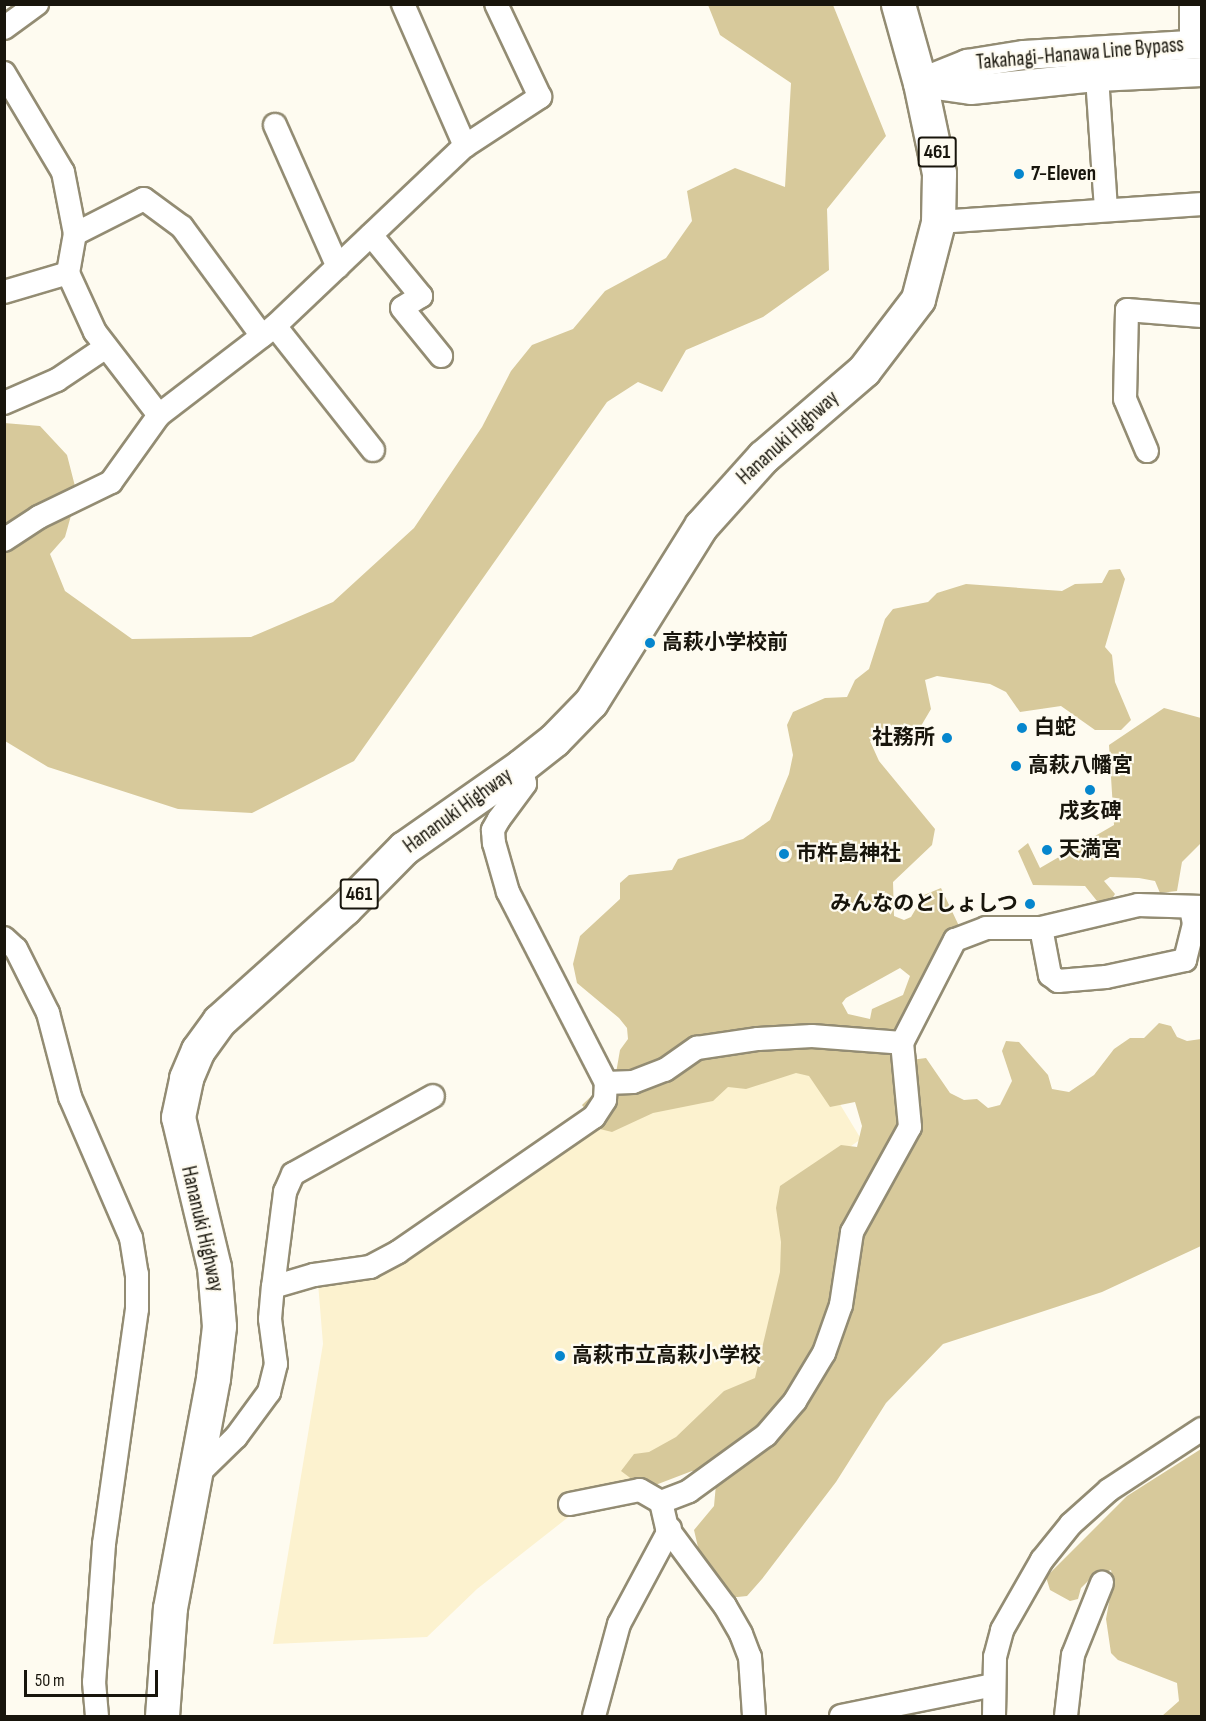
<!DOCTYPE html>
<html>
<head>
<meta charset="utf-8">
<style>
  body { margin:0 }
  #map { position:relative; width:1206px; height:1721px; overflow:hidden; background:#fefbf0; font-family:"Sofia Sans Condensed","Noto Sans JP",sans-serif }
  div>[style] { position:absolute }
  .built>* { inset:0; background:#fcf2cf }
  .forest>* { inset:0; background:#d7c99b }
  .water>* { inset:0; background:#cfc194 }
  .roads { filter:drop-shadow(2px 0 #938c73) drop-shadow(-2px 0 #938c73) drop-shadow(0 2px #938c73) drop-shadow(0 -2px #938c73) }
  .minor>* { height:22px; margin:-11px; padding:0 11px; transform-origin:11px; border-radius:11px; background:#fff }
  .major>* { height:28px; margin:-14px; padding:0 14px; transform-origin:14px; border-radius:14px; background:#fff }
  .highway>* { height:33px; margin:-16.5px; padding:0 16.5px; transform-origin:16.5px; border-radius:16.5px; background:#fff }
  .dots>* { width:16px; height:16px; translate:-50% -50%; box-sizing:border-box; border:3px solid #fefbf0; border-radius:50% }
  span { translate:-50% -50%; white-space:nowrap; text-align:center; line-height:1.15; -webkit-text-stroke:4.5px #fefbf0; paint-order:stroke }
  .shield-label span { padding:2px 4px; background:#fefbf0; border:2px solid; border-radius:4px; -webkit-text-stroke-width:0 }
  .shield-label { font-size:20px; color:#18150c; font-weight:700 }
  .street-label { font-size:21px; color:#18150c }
  .poi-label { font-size:21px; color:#18150c; font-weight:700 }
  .left { translate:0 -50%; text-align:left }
  .right { translate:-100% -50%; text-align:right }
  .frame { position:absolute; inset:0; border:6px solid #18150c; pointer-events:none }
  .scale { position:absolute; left:24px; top:1670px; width:134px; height:27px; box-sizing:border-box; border:3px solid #18150c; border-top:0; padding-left:8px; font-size:18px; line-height:21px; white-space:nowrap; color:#18150c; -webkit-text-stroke:4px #fefbf0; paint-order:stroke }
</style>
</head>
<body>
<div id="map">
  <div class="built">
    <div style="clip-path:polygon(818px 1068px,861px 1139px,785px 1193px,801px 1319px,692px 1466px,571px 1515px,477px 1589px,427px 1637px,273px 1644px,323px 1344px,318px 1283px,348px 1282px,406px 1253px,620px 1106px)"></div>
  </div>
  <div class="forest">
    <div style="clip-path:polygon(708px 5px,833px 5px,886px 136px,827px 209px,829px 270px,763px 317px,686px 350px,662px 392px,638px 382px,607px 402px,354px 761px,252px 813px,178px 809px,48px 767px,5px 741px,4px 423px,40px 426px,67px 455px,77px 494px,65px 537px,50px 554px,65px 591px,132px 639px,251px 637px,333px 602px,414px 528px,482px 427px,511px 371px,532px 345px,573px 329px,605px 291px,666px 258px,692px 221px,687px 191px,735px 168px,785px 187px,791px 83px,720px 35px)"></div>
    <div style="clip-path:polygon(evenodd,1120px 569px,1125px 579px,1105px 647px,1112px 655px,1115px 682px,1131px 720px,1121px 730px,1095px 730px,1061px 706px,1020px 712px,1006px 692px,990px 684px,937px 676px,925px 680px,931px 709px,921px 726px,899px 730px,889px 724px,870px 741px,879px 761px,935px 829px,932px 845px,893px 882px,894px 916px,904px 920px,911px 917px,924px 895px,941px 888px,959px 926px,917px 1016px,911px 1060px,926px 1058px,950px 1093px,964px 1100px,977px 1099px,988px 1108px,1000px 1105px,1012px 1081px,1002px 1051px,1006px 1041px,1019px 1042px,1048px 1075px,1052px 1089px,1069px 1092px,1094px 1075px,1114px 1049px,1130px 1038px,1144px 1038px,1159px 1023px,1171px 1026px,1177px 1037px,1187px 1041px,1201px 1039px,1201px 1246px,1102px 1292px,943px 1344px,886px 1403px,836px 1482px,762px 1579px,747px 1596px,728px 1598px,701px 1560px,694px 1530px,714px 1506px,717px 1473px,692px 1471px,645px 1489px,621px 1471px,634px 1454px,649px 1452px,676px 1437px,724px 1391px,755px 1378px,780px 1272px,781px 1242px,776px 1208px,780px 1186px,841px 1145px,857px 1147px,862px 1126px,855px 1102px,830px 1107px,809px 1076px,796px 1073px,746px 1089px,728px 1087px,713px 1101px,653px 1113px,612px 1132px,600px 1129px,582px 1105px,616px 1073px,620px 1050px,628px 1039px,627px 1028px,619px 1018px,577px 983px,573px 964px,580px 936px,620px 899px,620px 883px,629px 875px,672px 870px,678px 859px,743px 839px,770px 820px,789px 774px,793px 755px,787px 725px,793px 712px,825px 698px,847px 697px,855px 680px,869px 669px,885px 619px,893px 609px,928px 602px,937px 593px,966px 584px,1062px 591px,1075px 584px,1102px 583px,1109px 570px,1120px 569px,900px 968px,910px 976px,903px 995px,872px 1009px,870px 1019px,848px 1014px,842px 1003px,846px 998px,900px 968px)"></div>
    <div style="clip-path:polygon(1164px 708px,1201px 718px,1201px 843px,1182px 862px,1177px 891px,1160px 893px,1155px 881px,1139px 878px,1110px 877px,1104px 881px,1115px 894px,1112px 899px,1097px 901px,1085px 886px,1033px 885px,1018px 851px,1028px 843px,1040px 868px,1114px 825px,1109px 745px)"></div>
    <div style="clip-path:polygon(1201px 1449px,1201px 1716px,1162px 1716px,1179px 1701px,1177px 1683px,1118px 1660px,1111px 1653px,1106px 1619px,1113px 1580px,1111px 1570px,1091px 1578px,1081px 1588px,1078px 1599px,1070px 1601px,1050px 1590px,1046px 1577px,1127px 1496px)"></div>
  </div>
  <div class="water">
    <div style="clip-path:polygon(784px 841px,794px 841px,801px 850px,789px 863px,775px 859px,775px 850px)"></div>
  </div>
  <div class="roads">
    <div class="minor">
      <div style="left:4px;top:28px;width:41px;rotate:-36deg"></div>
      <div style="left:1191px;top:44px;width:40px;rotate:-90deg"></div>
      <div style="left:4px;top:73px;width:115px;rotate:59.2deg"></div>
      <div style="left:63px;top:172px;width:63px;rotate:79deg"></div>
      <div style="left:1097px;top:77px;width:131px;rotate:86.1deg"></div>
      <div style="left:275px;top:125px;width:155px;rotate:66.1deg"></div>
      <div style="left:465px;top:146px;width:90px;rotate:-33.2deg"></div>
      <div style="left:540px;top:97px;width:103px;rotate:-115.3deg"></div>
      <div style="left:938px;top:222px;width:265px;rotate:-3.9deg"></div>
      <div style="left:371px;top:235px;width:79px;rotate:50.7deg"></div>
      <div style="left:421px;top:296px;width:22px;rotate:148deg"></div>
      <div style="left:402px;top:308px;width:62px;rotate:50.9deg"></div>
      <div style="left:68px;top:273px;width:40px;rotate:-80deg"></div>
      <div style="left:75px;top:234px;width:77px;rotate:-26.9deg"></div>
      <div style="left:144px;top:199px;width:47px;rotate:36.4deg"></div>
      <div style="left:182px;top:227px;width:135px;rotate:53.7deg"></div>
      <div style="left:4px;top:292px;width:67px;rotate:-16.5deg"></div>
      <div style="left:68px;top:273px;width:65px;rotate:65.4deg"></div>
      <div style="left:95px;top:332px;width:105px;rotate:52.4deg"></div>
      <div style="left:275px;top:326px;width:158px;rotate:51.7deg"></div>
      <div style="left:4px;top:403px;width:58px;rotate:-23.5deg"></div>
      <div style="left:57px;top:380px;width:59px;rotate:-34deg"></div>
      <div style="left:1147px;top:451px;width:56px;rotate:-112.9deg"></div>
      <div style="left:1125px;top:399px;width:89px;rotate:-88.7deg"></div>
      <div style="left:1127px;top:310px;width:75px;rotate:4.6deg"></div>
      <div style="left:4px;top:540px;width:42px;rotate:-33.3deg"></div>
      <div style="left:39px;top:517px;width:80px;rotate:-25.9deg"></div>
      <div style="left:111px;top:482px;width:82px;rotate:-54.4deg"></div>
      <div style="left:159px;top:415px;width:146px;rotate:-37.5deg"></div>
      <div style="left:275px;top:326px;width:262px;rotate:-43.5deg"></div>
      <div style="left:465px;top:146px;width:155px;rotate:-113.6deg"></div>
      <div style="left:521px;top:766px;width:18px;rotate:77deg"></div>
      <div style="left:525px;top:784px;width:44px;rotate:126.6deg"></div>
      <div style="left:499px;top:819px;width:13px;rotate:119deg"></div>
      <div style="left:493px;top:830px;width:13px;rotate:86deg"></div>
      <div style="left:494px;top:843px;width:51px;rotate:74.1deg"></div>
      <div style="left:508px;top:892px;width:215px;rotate:62.8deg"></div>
      <div style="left:1041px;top:928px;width:48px;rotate:79.2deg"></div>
      <div style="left:1050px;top:975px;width:10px;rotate:37deg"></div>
      <div style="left:1058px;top:981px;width:48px;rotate:-4.8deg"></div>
      <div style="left:1106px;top:977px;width:81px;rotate:-12.1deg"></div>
      <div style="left:1185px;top:960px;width:37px;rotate:-76deg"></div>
      <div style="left:1194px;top:924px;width:15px;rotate:-101deg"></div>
      <div style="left:4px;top:938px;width:16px;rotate:43deg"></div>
      <div style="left:16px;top:949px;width:72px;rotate:63.4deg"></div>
      <div style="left:48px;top:1013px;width:87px;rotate:75.3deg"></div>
      <div style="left:70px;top:1097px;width:154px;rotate:66.6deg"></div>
      <div style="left:131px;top:1238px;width:36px;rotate:81deg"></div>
      <div style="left:137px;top:1274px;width:35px;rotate:90deg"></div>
      <div style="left:137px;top:1309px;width:237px;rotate:98deg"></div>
      <div style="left:104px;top:1544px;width:138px;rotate:94.1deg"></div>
      <div style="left:94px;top:1682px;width:34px;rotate:85deg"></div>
      <div style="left:273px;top:1287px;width:96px;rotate:-82.8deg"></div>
      <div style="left:285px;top:1192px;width:20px;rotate:-66deg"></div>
      <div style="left:293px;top:1174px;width:160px;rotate:-29.1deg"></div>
      <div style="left:191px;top:1481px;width:63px;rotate:-44.4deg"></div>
      <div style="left:236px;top:1437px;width:56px;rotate:-53.7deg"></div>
      <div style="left:269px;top:1392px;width:29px;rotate:-76deg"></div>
      <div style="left:276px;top:1364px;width:45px;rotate:-97.6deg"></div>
      <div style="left:270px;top:1319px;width:32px;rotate:-85deg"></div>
      <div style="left:273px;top:1287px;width:43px;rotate:-16.3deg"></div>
      <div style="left:314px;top:1275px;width:57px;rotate:-8.1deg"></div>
      <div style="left:370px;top:1267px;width:32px;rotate:-28deg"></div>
      <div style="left:398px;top:1252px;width:238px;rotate:-34.6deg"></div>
      <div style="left:594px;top:1117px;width:20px;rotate:-57deg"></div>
      <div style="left:605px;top:1100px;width:17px;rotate:-87deg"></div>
      <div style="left:606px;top:1083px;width:27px;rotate:-2deg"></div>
      <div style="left:633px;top:1082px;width:34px;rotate:-21deg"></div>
      <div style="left:665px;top:1070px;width:39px;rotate:-35deg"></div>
      <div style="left:697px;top:1048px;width:62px;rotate:-8.4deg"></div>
      <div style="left:758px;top:1039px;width:54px;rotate:-3.2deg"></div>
      <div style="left:812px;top:1036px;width:90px;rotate:4.4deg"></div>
      <div style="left:661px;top:1502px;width:30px;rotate:-21deg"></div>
      <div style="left:689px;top:1491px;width:95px;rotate:-36deg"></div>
      <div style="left:766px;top:1435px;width:45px;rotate:-49.5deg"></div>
      <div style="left:795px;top:1401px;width:56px;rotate:-58.9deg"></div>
      <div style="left:824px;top:1353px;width:51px;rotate:-70.5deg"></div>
      <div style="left:841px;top:1305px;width:74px;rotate:-81.4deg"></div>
      <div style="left:852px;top:1232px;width:120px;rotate:-61.1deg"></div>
      <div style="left:910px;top:1127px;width:84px;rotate:-95.4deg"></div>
      <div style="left:902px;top:1043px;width:116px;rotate:-62.8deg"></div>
      <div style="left:955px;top:940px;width:33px;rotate:-21deg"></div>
      <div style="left:986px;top:928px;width:55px"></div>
      <div style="left:1041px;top:928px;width:100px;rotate:-13.3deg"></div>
      <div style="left:1138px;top:905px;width:64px;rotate:1.8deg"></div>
      <div style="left:570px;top:1504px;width:71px;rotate:-11.3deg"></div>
      <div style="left:640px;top:1490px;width:24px;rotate:30deg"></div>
      <div style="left:661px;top:1502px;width:27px;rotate:77deg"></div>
      <div style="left:667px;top:1528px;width:97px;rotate:53.4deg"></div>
      <div style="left:725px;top:1606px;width:32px;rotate:60deg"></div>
      <div style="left:741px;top:1634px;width:25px;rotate:69deg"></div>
      <div style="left:750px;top:1657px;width:59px;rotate:86.1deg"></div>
      <div style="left:594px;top:1716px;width:95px;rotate:-74.8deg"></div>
      <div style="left:619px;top:1624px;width:108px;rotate:-61.8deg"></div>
      <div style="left:841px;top:1716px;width:155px;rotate:-11.5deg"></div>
      <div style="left:994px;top:1716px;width:59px;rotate:-89deg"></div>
      <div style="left:995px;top:1657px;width:28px;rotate:-75deg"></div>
      <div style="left:1002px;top:1630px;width:81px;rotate:-60.3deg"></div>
      <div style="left:1042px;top:1560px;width:46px;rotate:-51.1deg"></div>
      <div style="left:1071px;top:1524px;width:51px;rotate:-41.8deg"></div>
      <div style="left:1109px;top:1490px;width:111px;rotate:-33.3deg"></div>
      <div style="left:1066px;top:1716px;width:61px;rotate:-83.5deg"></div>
      <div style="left:1073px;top:1655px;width:78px;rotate:-68.1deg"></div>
    </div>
    <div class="major">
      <div style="left:920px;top:83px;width:51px;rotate:-22deg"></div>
      <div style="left:967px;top:64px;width:58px;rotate:-9deg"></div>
      <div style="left:1024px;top:55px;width:178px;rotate:-3.5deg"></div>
      <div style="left:922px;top:83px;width:49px;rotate:8.1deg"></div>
      <div style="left:971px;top:90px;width:127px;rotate:-5.9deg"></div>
      <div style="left:1097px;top:77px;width:105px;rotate:-2.7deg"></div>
    </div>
    <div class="highway">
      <div style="left:162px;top:1716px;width:108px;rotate:-85.8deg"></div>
      <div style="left:170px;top:1608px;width:234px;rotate:-79.4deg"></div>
      <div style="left:213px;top:1378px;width:52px;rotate:-83.4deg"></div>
      <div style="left:219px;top:1326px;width:59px;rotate:-94.8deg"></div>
      <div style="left:214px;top:1267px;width:154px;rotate:-103.5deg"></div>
      <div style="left:178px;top:1117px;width:40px;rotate:-78deg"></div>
      <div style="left:186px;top:1078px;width:30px;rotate:-67deg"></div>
      <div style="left:198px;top:1050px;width:36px;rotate:-54deg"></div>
      <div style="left:219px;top:1021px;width:168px;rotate:-41.9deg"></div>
      <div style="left:344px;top:909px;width:86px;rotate:-45.5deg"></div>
      <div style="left:404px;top:848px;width:143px;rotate:-35deg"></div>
      <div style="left:521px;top:766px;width:42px;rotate:-38.2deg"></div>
      <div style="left:554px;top:740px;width:53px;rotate:-45.8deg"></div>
      <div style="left:591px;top:702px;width:208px;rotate:-58deg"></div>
      <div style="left:701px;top:526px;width:93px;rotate:-48.1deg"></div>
      <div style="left:763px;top:457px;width:133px;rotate:-40.7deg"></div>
      <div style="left:864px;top:370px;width:89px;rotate:-52.7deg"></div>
      <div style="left:918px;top:299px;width:80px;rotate:-75.4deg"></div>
      <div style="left:938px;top:222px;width:49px;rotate:-88.8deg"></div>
      <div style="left:939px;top:173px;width:92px;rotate:-101.9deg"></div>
      <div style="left:920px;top:83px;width:82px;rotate:-105.6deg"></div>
    </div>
  </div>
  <div class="dots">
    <div style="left:1019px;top:174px;background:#0686cd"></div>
    <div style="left:650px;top:643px;background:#0686cd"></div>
    <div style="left:1022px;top:728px;background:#0686cd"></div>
    <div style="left:947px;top:738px;background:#0686cd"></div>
    <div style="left:1016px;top:766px;background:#0686cd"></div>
    <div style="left:1090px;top:790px;background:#0686cd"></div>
    <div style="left:1047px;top:850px;background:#0686cd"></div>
    <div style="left:784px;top:854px;background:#0686cd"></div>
    <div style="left:1030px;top:904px;background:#0686cd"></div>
    <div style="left:560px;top:1356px;background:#0686cd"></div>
  </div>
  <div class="shield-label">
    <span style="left:937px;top:152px">461</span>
    <span style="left:359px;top:894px">461</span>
  </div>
  <div class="street-label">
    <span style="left:1080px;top:54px;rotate:-5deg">Takahagi-Hanawa Line Bypass</span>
    <span style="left:788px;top:438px;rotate:-42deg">Hananuki Highway</span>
    <span style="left:458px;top:811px;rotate:-36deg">Hananuki Highway</span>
    <span style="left:202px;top:1229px;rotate:77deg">Hananuki Highway</span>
  </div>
  <div class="poi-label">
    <span class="left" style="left:1031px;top:174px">7-Eleven</span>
    <span class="left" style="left:662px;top:643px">高萩小学校前</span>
    <span class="left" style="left:1034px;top:728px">白蛇</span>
    <span class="right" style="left:935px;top:738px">社務所</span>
    <span class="left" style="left:1028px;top:766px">高萩八幡宮</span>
    <span style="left:1090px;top:812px">戌亥碑</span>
    <span class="left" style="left:1059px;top:850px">天満宮</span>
    <span class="left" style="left:796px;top:854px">市杵島神社</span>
    <span class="right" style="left:1018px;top:904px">みんなのとしょしつ</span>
    <span class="left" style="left:572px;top:1356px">高萩市立高萩小学校</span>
  </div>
  <div class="frame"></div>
  <div class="scale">50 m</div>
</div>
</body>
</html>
